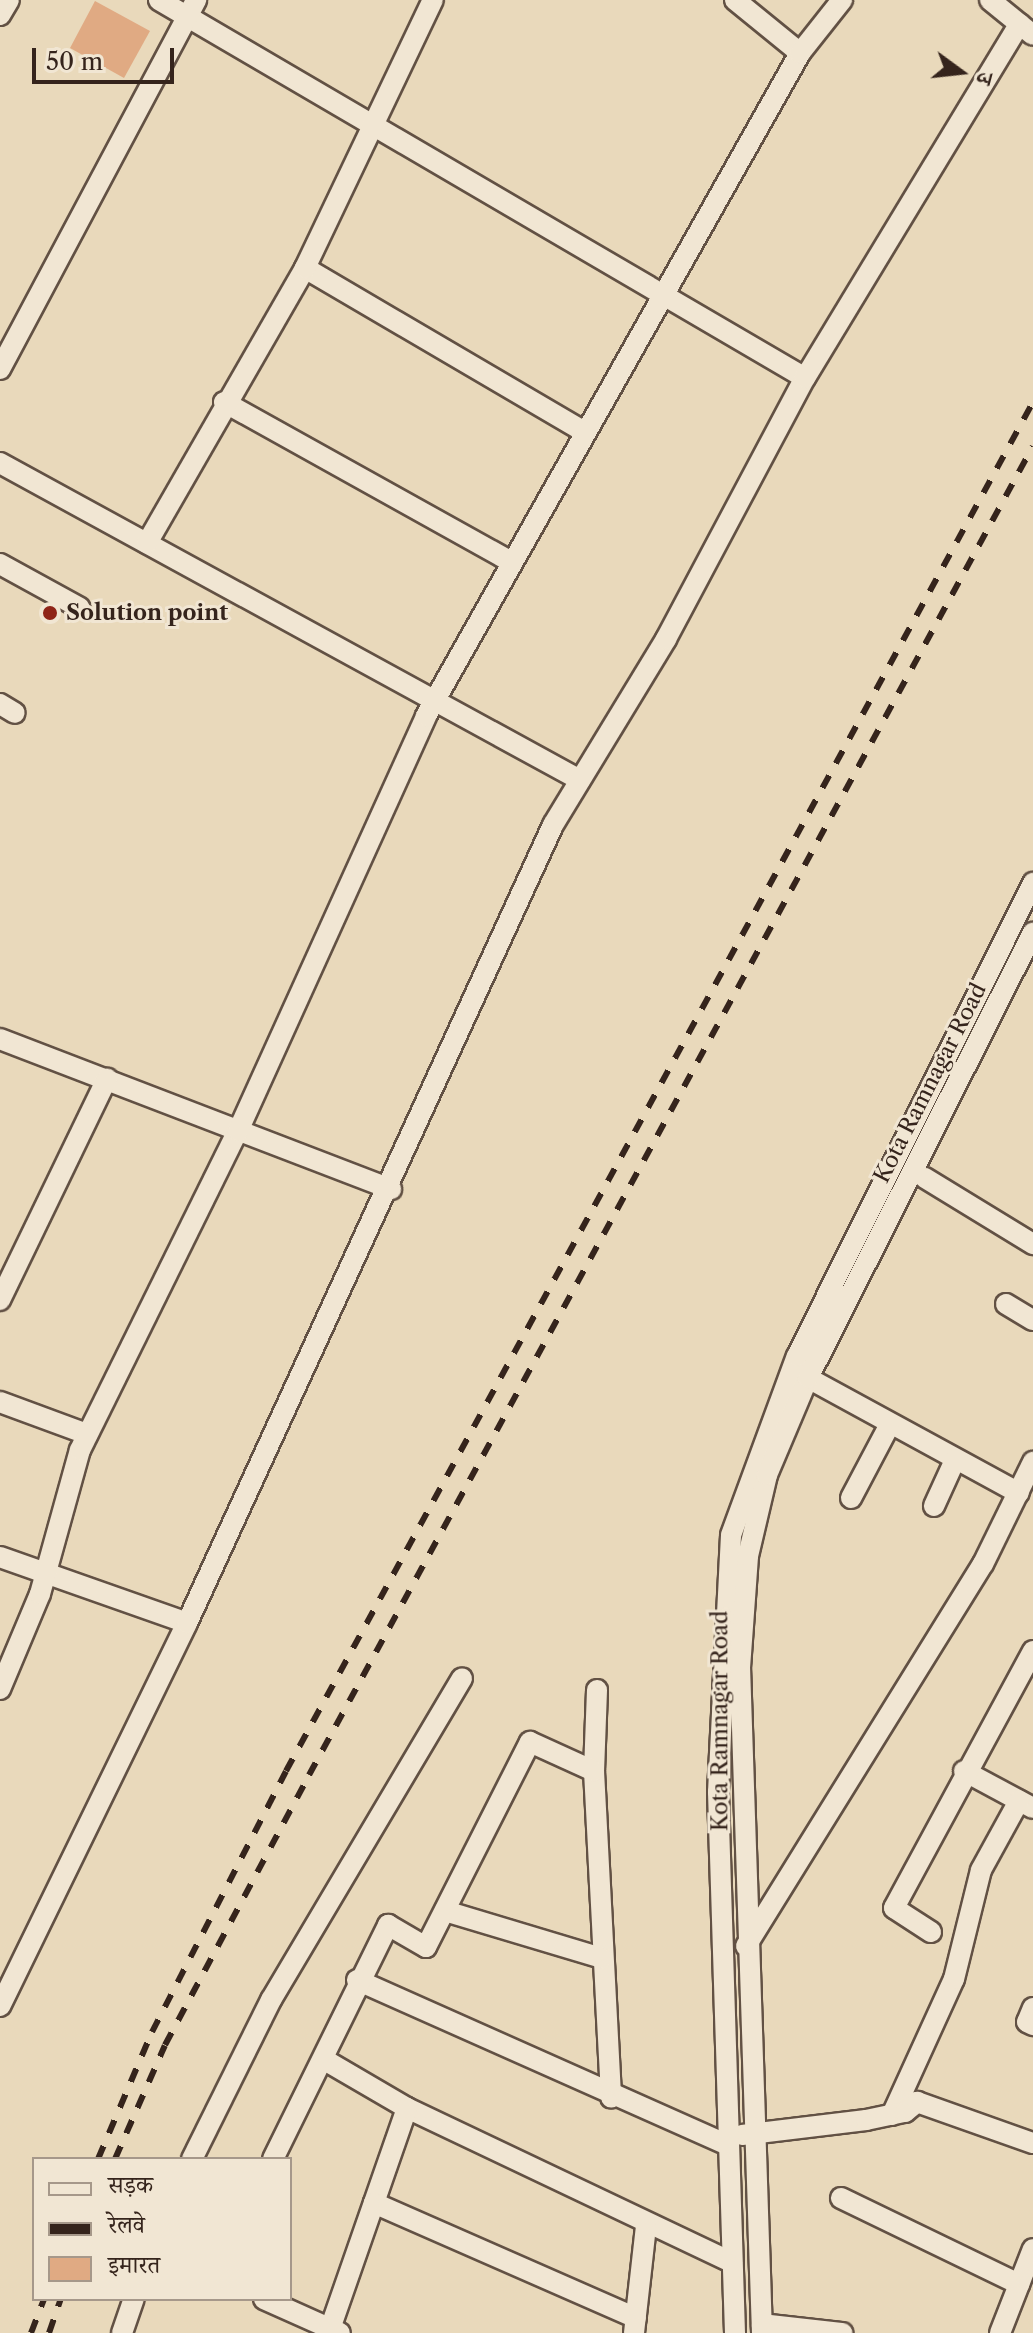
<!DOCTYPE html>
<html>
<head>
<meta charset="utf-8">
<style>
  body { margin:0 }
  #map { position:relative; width:1033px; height:2333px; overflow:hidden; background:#e9d9bb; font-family:"Libre Caslon Text","Noto Serif Devanagari",serif }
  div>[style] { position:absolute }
  .building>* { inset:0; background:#e0aa83 }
  .roads { filter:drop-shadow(2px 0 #625144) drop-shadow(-2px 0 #625144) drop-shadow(0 2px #625144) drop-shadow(0 -2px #625144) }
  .minor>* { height:20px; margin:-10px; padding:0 10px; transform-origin:10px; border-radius:10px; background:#f1e6d3 }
  .rail>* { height:6px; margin-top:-3px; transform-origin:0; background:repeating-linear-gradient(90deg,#35241c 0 14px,transparent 0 28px) }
  .dots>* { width:22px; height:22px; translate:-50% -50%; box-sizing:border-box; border:4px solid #f1e6d3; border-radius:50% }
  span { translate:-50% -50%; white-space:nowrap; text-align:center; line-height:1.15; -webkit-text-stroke:6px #f1e6d3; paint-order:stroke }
  .poi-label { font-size:22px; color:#35241c; font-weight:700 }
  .left { translate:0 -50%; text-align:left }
  .street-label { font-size:22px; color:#35241c }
  .legend { position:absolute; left:32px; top:2157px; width:260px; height:144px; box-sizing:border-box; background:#f1e6d3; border:2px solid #a6988a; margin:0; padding:10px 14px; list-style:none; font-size:24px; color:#35241c }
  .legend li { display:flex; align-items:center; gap:16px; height:40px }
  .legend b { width:40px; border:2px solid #a6988a }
  .north { position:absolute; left:921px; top:32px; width:80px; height:80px; -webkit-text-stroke:6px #f1e6d3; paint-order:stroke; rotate:105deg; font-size:22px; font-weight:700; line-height:32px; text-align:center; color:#35241c }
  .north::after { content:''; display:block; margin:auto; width:28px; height:36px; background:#35241c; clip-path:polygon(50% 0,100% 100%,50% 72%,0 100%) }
  .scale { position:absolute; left:32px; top:48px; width:142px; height:36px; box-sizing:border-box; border:4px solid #35241c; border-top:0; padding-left:10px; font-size:24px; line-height:28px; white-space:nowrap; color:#35241c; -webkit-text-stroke:6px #f1e6d3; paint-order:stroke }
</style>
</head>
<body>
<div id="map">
  <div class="building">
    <div style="clip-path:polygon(95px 1px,150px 31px,124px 78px,70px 48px)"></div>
  </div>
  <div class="roads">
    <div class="minor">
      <div style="left:159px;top:0;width:748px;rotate:30.33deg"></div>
      <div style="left:735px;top:0;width:84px;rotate:39.2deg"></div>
      <div style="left:990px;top:0;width:55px;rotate:39.1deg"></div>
      <div style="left:0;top:15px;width:17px;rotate:-59deg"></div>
      <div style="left:305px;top:268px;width:324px;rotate:30.4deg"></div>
      <div style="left:0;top:369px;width:418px;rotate:-62deg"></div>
      <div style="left:224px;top:402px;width:329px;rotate:29.1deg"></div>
      <div style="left:0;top:463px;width:661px;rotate:28.66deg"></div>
      <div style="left:147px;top:543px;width:317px;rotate:-60.1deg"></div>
      <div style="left:305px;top:268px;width:297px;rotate:-64.5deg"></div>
      <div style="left:0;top:564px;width:91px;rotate:28.8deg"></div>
      <div style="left:0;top:704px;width:17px;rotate:31deg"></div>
      <div style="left:0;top:1039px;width:419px;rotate:21deg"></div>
      <div style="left:925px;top:1178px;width:127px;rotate:31.4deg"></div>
      <div style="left:0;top:1300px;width:246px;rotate:-64.2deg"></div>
      <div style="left:1006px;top:1304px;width:31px;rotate:31deg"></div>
      <div style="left:808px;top:1378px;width:240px;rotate:28.6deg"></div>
      <div style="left:0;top:1402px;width:93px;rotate:20.2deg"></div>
      <div style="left:851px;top:1498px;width:81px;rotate:-62.2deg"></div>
      <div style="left:934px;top:1506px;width:51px;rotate:-65.5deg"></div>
      <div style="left:0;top:1557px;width:198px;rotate:19.4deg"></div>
      <div style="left:187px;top:1623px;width:426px;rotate:116deg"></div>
      <div style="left:187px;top:1623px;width:878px;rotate:-65.36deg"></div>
      <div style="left:553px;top:825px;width:218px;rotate:-58.7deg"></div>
      <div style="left:666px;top:639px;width:296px;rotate:-62deg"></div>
      <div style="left:805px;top:378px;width:414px;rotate:-58.8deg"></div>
      <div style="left:0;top:1689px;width:103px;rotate:-67.2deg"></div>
      <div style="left:40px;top:1594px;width:149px;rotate:-74.5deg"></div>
      <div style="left:80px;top:1450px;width:356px;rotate:-63.7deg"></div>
      <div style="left:238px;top:1131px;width:456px;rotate:-65.6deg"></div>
      <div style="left:426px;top:716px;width:761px;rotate:-60.57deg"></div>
      <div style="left:800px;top:53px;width:68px;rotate:-51.6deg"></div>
      <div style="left:597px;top:1690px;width:81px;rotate:92.1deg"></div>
      <div style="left:594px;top:1771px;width:327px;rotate:87deg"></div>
      <div style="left:964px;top:1771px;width:78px;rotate:28.2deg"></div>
      <div style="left:445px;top:1911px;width:164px;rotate:16.7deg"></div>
      <div style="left:931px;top:1932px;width:44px;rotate:-147deg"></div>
      <div style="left:894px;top:1908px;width:292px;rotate:-61.6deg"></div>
      <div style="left:746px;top:1946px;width:450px;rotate:-58.2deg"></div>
      <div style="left:983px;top:1564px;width:114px;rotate:-63.9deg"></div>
      <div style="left:357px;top:1980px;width:405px;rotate:24deg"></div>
      <div style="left:1033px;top:2008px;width:15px;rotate:113deg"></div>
      <div style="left:1027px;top:2022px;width:7px;rotate:27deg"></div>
      <div style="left:323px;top:2059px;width:97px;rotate:30.3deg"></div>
      <div style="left:407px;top:2108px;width:360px;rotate:25.4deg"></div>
      <div style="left:407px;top:2108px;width:101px;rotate:109.2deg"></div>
      <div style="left:374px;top:2203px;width:286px;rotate:23.7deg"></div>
      <div style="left:892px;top:2115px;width:149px;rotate:-65.5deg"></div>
      <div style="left:954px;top:1979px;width:112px;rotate:-76.1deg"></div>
      <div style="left:981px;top:1870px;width:79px;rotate:-61.2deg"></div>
      <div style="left:742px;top:2135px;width:125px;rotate:-6.9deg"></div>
      <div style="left:866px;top:2120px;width:40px;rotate:-12deg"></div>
      <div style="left:905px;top:2112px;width:16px;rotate:-40deg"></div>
      <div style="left:917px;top:2102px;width:123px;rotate:19.5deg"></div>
      <div style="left:192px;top:2159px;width:178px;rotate:-63.6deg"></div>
      <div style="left:271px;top:2000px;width:374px;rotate:-59.3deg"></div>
      <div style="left:273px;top:2159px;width:261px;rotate:-63.8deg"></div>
      <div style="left:388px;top:1925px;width:44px;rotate:30.1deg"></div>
      <div style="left:426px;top:1947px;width:230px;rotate:-63.1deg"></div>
      <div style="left:530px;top:1742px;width:70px;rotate:24.4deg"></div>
      <div style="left:841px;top:2198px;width:198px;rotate:25.8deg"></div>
      <div style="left:264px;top:2299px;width:83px;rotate:24.1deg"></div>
      <div style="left:762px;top:2324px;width:81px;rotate:6.4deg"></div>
      <div style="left:330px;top:2329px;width:133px;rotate:-70.8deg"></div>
      <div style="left:122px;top:2333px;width:36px;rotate:-71deg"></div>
      <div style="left:634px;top:2333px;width:108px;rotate:-83.6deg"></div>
      <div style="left:735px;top:2333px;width:541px;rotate:-91.8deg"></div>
      <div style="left:718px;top:1792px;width:257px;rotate:-87.1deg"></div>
      <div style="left:731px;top:1535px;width:191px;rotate:-69.8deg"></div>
      <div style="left:797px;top:1356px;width:529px;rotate:-63.48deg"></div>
      <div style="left:762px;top:2333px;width:665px;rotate:-91.89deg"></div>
      <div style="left:740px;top:1668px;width:112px;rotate:-85.9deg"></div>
      <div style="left:748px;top:1556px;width:83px;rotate:-76.8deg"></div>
      <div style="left:767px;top:1475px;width:105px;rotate:-67.1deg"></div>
      <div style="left:808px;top:1378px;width:499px;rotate:-63.2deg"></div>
      <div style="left:1000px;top:2333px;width:90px;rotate:-68.6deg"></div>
    </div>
  </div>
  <div class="rail">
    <div style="left:98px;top:2159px;width:138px;rotate:-67deg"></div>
    <div style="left:152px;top:2032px;width:293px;rotate:-62.8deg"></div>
    <div style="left:286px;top:1771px;width:1560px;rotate:-61.38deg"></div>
    <div style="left:115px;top:2159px;width:124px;rotate:-66.3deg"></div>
    <div style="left:165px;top:2045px;width:306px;rotate:-61.9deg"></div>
    <div style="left:309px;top:1775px;width:1513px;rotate:-61.42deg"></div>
    <div style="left:31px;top:2333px;width:36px;rotate:-69deg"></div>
    <div style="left:49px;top:2333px;width:36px;rotate:-71deg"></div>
  </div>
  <div class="dots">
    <div style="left:50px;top:613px;background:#8f2418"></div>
  </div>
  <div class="poi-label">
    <span class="left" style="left:66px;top:613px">Solution point</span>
  </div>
  <div class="street-label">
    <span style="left:930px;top:1083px;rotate:-63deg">Kota Ramnagar Road</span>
    <span style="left:720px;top:1721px;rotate:-90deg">Kota Ramnagar Road</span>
  </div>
  <ul class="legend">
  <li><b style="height:10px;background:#f1e6d3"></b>सड़क</li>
  <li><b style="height:10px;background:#35241c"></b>रेलवे</li>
  <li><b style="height:22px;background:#e0aa83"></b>इमारत</li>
  </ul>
  <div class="north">उ</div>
  <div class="scale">50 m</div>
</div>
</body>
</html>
